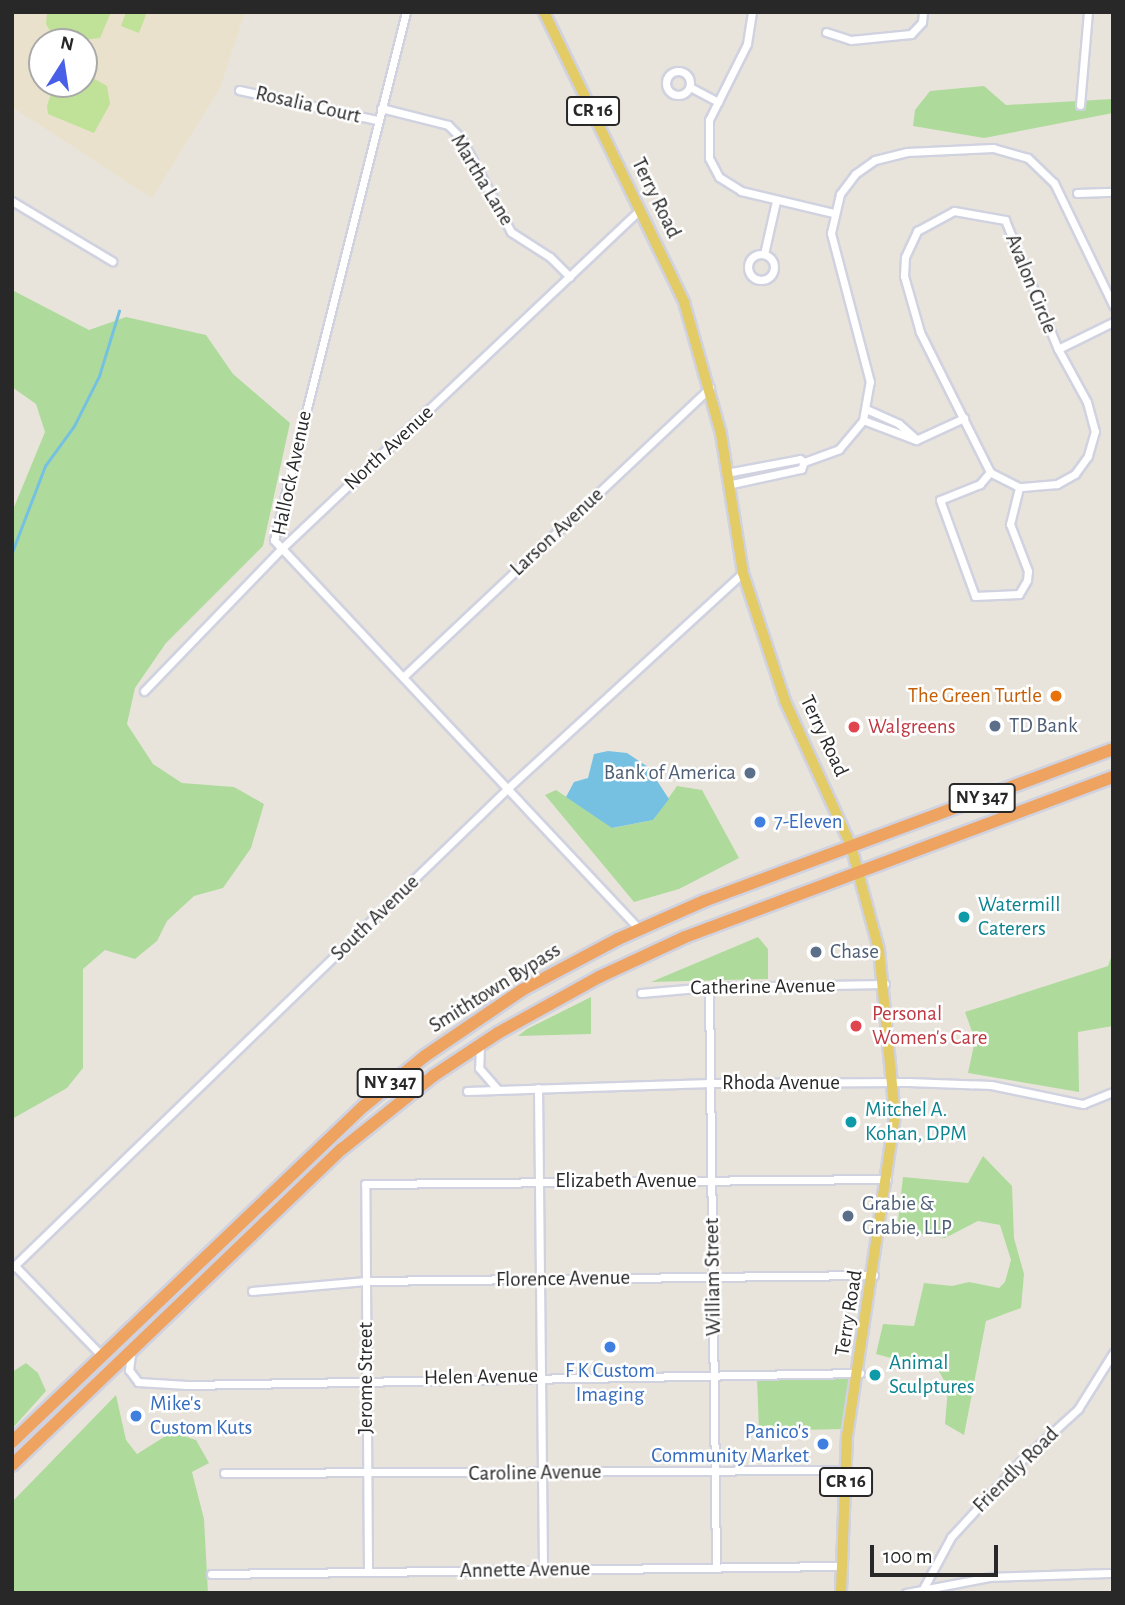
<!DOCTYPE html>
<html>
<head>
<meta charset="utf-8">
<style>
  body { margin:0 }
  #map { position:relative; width:1125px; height:1605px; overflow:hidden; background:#e9e4db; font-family:"Alegreya Sans",sans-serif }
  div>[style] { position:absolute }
  .education>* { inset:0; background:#e9e1cb }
  .green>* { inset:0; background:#aedb9c }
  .pitch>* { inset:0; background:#bfe298 }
  .water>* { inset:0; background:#76c1e2 }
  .stream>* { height:2.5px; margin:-1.25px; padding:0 1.25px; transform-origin:1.25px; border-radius:1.25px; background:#76c1e2 }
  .roads { filter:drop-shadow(2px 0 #d0d2e0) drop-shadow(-2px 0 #d0d2e0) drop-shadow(0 2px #d0d2e0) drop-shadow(0 -2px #d0d2e0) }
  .street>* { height:7px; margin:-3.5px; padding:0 3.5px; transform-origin:3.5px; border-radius:3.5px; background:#fff }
  .street>.ring { margin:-3.5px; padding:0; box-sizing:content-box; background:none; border:7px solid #fff; border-radius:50% }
  .primary>* { height:10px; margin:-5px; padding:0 5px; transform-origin:5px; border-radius:5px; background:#e3cb66 }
  .highway>* { height:12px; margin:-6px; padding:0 6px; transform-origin:6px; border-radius:6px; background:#eea460 }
  .dots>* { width:19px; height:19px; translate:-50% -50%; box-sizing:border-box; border:4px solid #fff; border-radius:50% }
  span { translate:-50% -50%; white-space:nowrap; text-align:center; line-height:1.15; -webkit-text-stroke:5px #fff; paint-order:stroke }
  .shield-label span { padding:2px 5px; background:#fff; border:2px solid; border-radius:5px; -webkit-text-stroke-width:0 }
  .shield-label { font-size:19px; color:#282828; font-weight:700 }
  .street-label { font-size:21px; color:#282828 }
  .food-label { font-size:21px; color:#c56008 }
  .right { translate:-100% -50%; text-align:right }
  .service-label { font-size:21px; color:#4e5e75 }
  .left { translate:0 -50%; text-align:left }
  .health-label { font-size:21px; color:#be3a42 }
  .shop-label { font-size:21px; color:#366cbe }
  .culture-label { font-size:21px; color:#0d838f }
  .frame { position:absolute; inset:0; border:14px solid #282828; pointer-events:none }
  .north { position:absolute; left:28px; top:28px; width:70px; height:70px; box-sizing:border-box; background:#fff; border:2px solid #a9a9a9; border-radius:50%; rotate:12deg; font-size:19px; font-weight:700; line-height:28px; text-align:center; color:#282828 }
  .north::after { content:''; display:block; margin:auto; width:24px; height:32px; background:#495fe8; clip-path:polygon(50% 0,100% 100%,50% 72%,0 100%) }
  .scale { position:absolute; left:870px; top:1545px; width:128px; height:32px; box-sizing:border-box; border:4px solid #282828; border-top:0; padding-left:9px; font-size:21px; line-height:24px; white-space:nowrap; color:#282828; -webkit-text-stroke:5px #fff; paint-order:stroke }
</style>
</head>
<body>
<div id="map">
  <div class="education">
    <div style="clip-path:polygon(evenodd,12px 12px,245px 12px,220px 88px,152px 198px,12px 107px,12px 12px,42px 42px,84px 42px,84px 84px,42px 84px,42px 42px)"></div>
  </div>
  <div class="green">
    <div style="clip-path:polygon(984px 86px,1006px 105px,1113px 99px,1113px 113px,984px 138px,913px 126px,915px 110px,930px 91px)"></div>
    <div style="clip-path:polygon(12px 290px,89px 330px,126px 317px,206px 335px,233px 374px,290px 423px,263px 546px,166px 643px,135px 688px,127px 724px,153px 764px,182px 783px,234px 787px,264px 804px,251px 848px,223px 888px,194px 896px,167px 921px,157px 941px,135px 959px,105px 950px,83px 969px,83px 1068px,67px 1088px,12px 1119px,12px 512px,45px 432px,36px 404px,12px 387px)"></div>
    <div style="clip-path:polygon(677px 786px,702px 790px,739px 858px,679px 889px,634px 902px,545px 795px,556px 790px,613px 828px,653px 820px)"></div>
    <div style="clip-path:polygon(758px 937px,768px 949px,768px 979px,651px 982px)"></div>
    <div style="clip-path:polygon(1113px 952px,1113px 1026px,1078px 1032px,1079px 1092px,968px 1073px,975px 1040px,965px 1012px,1108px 966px)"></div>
    <div style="clip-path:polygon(591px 997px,591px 1034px,518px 1036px,527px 1029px)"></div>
    <div style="clip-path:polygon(983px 1156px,1012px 1186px,1014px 1238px,1024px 1274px,1021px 1308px,986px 1321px,964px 1435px,945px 1424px,948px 1388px,939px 1371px,876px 1354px,883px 1324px,914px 1326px,924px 1283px,952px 1286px,969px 1282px,999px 1288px,1005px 1282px,1011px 1260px,1000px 1225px,978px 1221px,945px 1238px,897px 1229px,903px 1177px,968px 1183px)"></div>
    <div style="clip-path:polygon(26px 1363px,38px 1373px,46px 1391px,12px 1429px,12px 1372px)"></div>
    <div style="clip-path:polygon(757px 1379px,850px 1379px,841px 1429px,759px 1431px)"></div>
    <div style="clip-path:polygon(116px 1395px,126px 1440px,137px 1454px,172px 1432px,196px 1440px,209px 1463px,192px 1472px,204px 1519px,208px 1593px,12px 1593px,12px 1502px)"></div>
  </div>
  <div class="pitch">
    <div style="clip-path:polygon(47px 12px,111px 12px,100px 38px,67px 42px,57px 42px,46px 24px)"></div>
    <div style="clip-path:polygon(126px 12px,147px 12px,139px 33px,121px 26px)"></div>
    <div style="clip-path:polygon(84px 73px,107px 86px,110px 104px,94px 133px,48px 114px,47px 106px,54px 84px,84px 84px)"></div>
  </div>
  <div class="water">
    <div style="clip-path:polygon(608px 751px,627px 753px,648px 767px,669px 799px,653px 820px,612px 828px,566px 797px,574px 782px,588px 778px,594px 754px)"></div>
  </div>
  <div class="stream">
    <div style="left:12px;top:552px;width:92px;rotate:-69deg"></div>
    <div style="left:45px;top:466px;width:49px;rotate:-54.1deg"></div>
    <div style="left:74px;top:426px;width:56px;rotate:-63.4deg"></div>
    <div style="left:99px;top:376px;width:68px;rotate:-72.9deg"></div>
  </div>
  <div class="roads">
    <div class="street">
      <div style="left:406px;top:12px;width:544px;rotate:104.04deg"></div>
      <div style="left:274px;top:540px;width:533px;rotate:46.82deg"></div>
      <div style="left:752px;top:12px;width:32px;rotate:99deg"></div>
      <div style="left:747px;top:44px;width:85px;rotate:116.6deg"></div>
      <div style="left:709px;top:120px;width:38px;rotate:90deg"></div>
      <div style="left:709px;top:158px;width:21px;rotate:62deg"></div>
      <div style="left:719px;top:177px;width:26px;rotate:32deg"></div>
      <div style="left:741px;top:191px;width:95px;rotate:13.4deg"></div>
      <div style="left:826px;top:32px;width:26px;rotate:18deg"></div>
      <div style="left:851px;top:40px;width:60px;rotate:-5.7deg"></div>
      <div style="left:911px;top:34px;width:16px;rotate:-47deg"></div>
      <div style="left:922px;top:22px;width:10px;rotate:-84deg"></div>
      <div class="ring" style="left:666px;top:71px;width:17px;height:17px"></div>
      <div style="left:690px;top:87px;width:32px;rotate:28deg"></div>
      <div style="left:239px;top:90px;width:141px;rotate:12.3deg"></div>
      <div style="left:1080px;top:105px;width:93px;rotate:-85.1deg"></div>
      <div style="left:381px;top:108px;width:69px;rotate:14.2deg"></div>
      <div style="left:448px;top:125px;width:18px;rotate:45deg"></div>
      <div style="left:461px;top:138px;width:106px;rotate:62deg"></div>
      <div style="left:511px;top:232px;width:46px;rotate:32.7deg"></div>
      <div style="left:550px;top:257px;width:28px;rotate:45deg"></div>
      <div style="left:1077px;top:193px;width:36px;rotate:-2deg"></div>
      <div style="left:12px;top:201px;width:117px;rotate:31deg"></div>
      <div style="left:954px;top:211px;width:52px;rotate:10deg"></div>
      <div style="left:1005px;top:220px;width:139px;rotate:67.7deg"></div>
      <div style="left:1058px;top:349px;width:60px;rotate:61.3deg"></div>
      <div style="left:1087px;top:402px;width:30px;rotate:75deg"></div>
      <div style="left:1095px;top:431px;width:26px;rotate:106deg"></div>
      <div style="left:1088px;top:456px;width:22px;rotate:126deg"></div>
      <div style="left:1075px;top:474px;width:21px;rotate:151deg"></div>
      <div style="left:1057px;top:484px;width:38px;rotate:175deg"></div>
      <div style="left:1019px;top:487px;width:33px;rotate:-153deg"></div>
      <div style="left:990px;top:472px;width:157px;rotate:-116.6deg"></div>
      <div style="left:920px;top:332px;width:58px;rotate:-105.9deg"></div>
      <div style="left:904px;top:276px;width:19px;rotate:-87deg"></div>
      <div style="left:905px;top:257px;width:29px;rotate:-65deg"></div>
      <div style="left:917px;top:231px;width:42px;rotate:-28.4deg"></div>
      <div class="ring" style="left:748px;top:254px;width:19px;height:19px"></div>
      <div style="left:764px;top:254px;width:54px;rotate:-77.2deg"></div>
      <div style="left:1058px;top:349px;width:61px;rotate:-26.1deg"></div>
      <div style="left:866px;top:409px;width:36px;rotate:24deg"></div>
      <div style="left:899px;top:424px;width:23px;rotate:41deg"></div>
      <div style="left:863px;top:420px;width:57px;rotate:20.7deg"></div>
      <div style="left:916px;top:440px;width:53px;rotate:-24.6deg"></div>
      <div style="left:990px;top:472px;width:16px;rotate:130deg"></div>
      <div style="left:980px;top:484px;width:43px;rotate:158.2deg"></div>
      <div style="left:940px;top:500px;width:102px;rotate:70deg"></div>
      <div style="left:975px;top:596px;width:44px;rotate:-2.6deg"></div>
      <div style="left:1019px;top:594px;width:16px;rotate:-60deg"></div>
      <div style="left:1027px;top:580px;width:9px;rotate:-84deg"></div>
      <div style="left:1028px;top:571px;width:50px;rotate:-111deg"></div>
      <div style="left:1010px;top:524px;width:38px;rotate:-76deg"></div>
      <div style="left:726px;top:473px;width:75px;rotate:-10.7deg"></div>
      <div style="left:800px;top:459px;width:5px;rotate:37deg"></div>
      <div style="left:727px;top:485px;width:76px;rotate:-12.2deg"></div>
      <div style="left:801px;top:469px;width:8px;rotate:-67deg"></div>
      <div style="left:804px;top:462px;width:37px;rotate:-20deg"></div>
      <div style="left:839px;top:449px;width:38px;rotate:-50deg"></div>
      <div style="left:863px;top:420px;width:39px;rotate:-80deg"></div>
      <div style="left:870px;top:382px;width:154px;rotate:-104.7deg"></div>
      <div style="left:831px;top:233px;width:40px;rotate:-77deg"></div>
      <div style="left:840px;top:194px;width:25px;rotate:-53deg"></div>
      <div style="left:855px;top:174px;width:24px;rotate:-35deg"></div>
      <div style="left:875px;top:160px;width:33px;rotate:-14deg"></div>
      <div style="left:907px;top:152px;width:86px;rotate:-2.7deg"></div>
      <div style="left:993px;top:148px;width:36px;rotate:16deg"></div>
      <div style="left:1028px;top:158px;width:36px;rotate:44deg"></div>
      <div style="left:1054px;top:183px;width:136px;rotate:64.2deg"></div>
      <div style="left:403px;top:677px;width:422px;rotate:-43.3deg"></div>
      <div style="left:144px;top:691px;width:197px;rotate:-46deg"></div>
      <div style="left:281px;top:549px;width:494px;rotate:-43.4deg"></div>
      <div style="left:709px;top:987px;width:581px;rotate:89.31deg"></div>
      <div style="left:641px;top:993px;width:68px;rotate:-5deg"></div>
      <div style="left:709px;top:987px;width:176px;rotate:-1deg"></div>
      <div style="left:480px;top:1045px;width:23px;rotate:92deg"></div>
      <div style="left:479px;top:1068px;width:28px;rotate:49deg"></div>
      <div style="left:538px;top:1088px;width:482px;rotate:89.4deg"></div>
      <div style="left:467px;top:1091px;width:244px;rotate:-1.9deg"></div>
      <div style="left:711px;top:1083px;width:197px;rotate:-0.3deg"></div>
      <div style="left:908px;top:1082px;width:83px;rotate:2.1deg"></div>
      <div style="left:991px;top:1085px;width:94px;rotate:11.7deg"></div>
      <div style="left:1083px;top:1104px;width:32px;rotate:-22deg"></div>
      <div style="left:15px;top:1266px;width:125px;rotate:46deg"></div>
      <div style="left:12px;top:1268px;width:690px;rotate:-44.06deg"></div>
      <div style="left:508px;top:788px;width:319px;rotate:-42.5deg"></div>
      <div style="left:252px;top:1291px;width:114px;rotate:-5deg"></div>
      <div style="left:366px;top:1281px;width:508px;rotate:-0.68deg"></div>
      <div style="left:131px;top:1354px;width:16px;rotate:97deg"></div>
      <div style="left:129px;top:1370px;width:15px;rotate:53deg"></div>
      <div style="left:138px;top:1382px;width:49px;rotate:3.5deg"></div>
      <div style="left:187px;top:1385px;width:673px;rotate:-1.02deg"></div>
      <div style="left:224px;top:1473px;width:623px;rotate:-0.28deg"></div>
      <div style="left:368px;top:1571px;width:387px;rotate:-90.4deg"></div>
      <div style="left:365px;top:1184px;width:522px;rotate:-0.55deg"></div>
      <div style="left:211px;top:1574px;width:629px;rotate:-0.73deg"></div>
      <div style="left:923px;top:1589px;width:59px;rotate:-61.7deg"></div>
      <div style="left:951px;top:1537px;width:102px;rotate:-47.4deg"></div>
      <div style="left:1020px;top:1462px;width:79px;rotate:-42.4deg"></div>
      <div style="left:1078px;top:1409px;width:66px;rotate:-58deg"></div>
      <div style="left:906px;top:1593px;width:86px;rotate:-10.8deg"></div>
      <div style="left:990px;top:1577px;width:123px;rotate:-1.9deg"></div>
    </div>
    <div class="primary">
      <div style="left:544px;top:12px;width:322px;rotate:64.2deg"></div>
      <div style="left:684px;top:302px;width:137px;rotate:74.3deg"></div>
      <div style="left:721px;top:434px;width:141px;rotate:81deg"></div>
      <div style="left:743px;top:573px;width:135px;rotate:71.8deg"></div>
      <div style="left:785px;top:701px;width:159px;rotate:65.5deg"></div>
      <div style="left:851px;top:846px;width:108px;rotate:74.9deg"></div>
      <div style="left:879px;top:950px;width:166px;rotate:84.5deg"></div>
      <div style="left:895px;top:1115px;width:324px;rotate:98.5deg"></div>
      <div style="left:847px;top:1435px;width:158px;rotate:92.2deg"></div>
    </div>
    <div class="highway">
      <div style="left:12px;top:1442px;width:487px;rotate:-43.7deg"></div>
      <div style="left:364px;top:1106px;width:79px;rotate:-39.3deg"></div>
      <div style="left:425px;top:1056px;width:117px;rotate:-34.2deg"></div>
      <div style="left:522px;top:990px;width:109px;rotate:-28deg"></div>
      <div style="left:618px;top:939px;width:94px;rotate:-23.8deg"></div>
      <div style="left:704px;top:901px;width:436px;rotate:-20.4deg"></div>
      <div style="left:12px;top:1465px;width:457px;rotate:-43.8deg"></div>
      <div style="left:342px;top:1149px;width:117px;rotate:-38.7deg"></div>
      <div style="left:433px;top:1076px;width:78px;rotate:-33.5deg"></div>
      <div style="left:498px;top:1033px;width:115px;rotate:-29deg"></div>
      <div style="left:599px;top:977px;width:95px;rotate:-24.9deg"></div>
      <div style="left:685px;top:937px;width:457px;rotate:-20.5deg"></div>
    </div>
  </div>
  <div class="dots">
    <div style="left:1056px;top:696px;background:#e8710a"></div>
    <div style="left:995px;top:726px;background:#5c6f8a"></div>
    <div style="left:854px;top:727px;background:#e0444e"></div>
    <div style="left:750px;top:773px;background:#5c6f8a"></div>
    <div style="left:760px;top:822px;background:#3f7fe0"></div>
    <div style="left:964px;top:917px;background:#0f9aa8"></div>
    <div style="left:816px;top:952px;background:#5c6f8a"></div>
    <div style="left:856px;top:1026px;background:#e0444e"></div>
    <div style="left:851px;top:1122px;background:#0f9aa8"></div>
    <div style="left:848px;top:1216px;background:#5c6f8a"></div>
    <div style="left:610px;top:1347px;background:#3f7fe0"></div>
    <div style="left:875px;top:1375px;background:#0f9aa8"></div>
    <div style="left:136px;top:1416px;background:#3f7fe0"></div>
    <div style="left:823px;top:1444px;background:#3f7fe0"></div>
  </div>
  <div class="shield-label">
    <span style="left:593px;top:111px">CR 16</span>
    <span style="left:982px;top:798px">NY 347</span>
    <span style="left:390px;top:1083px">NY 347</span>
    <span style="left:846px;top:1482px">CR 16</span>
  </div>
  <div class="street-label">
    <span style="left:308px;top:105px;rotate:13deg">Rosalia Court</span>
    <span style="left:482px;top:180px;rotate:59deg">Martha Lane</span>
    <span style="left:656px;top:198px;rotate:64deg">Terry Road</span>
    <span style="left:1031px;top:284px;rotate:68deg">Avalon Circle</span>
    <span style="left:389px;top:448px;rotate:-43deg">North Avenue</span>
    <span style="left:292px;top:473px;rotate:-78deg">Hallock Avenue</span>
    <span style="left:557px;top:532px;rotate:-43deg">Larson Avenue</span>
    <span style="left:824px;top:736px;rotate:65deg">Terry Road</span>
    <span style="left:375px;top:918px;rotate:-44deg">South Avenue</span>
    <span style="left:763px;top:987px;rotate:-1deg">Catherine Avenue</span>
    <span style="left:495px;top:988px;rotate:-32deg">Smithtown Bypass</span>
    <span style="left:781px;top:1083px">Rhoda Avenue</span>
    <span style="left:626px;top:1181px">Elizabeth Avenue</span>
    <span style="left:713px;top:1277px;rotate:-91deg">William Street</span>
    <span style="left:563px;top:1279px;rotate:-1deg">Florence Avenue</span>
    <span style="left:849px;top:1313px;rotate:-81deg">Terry Road</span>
    <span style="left:481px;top:1377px;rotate:-1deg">Helen Avenue</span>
    <span style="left:366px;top:1378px;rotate:-90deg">Jerome Street</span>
    <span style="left:1016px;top:1470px;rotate:-45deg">Friendly Road</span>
    <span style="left:535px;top:1473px;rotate:-1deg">Caroline Avenue</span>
    <span style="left:525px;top:1570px;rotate:-1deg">Annette Avenue</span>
  </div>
  <div class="food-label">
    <span class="right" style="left:1042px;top:696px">The Green Turtle</span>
  </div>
  <div class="service-label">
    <span class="left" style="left:1009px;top:726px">TD Bank</span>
    <span class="right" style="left:736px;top:773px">Bank of America</span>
    <span class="left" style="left:830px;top:952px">Chase</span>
    <span class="left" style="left:862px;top:1216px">Grabie &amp;<br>Grabie, LLP</span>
  </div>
  <div class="health-label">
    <span class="left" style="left:868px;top:727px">Walgreens</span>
    <span class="left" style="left:872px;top:1026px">Personal<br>Women's Care</span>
  </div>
  <div class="shop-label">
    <span class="left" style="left:774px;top:822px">7-Eleven</span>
    <span style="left:610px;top:1383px">F K Custom<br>Imaging</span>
    <span class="left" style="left:150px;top:1416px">Mike's<br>Custom Kuts</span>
    <span class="right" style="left:809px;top:1444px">Panico's<br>Community Market</span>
  </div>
  <div class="culture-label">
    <span class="left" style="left:978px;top:917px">Watermill<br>Caterers</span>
    <span class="left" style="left:865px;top:1122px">Mitchel A.<br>Kohan, DPM</span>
    <span class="left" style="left:889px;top:1375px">Animal<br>Sculptures</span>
  </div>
  <div class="frame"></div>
  <div class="north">N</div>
  <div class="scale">100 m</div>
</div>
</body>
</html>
